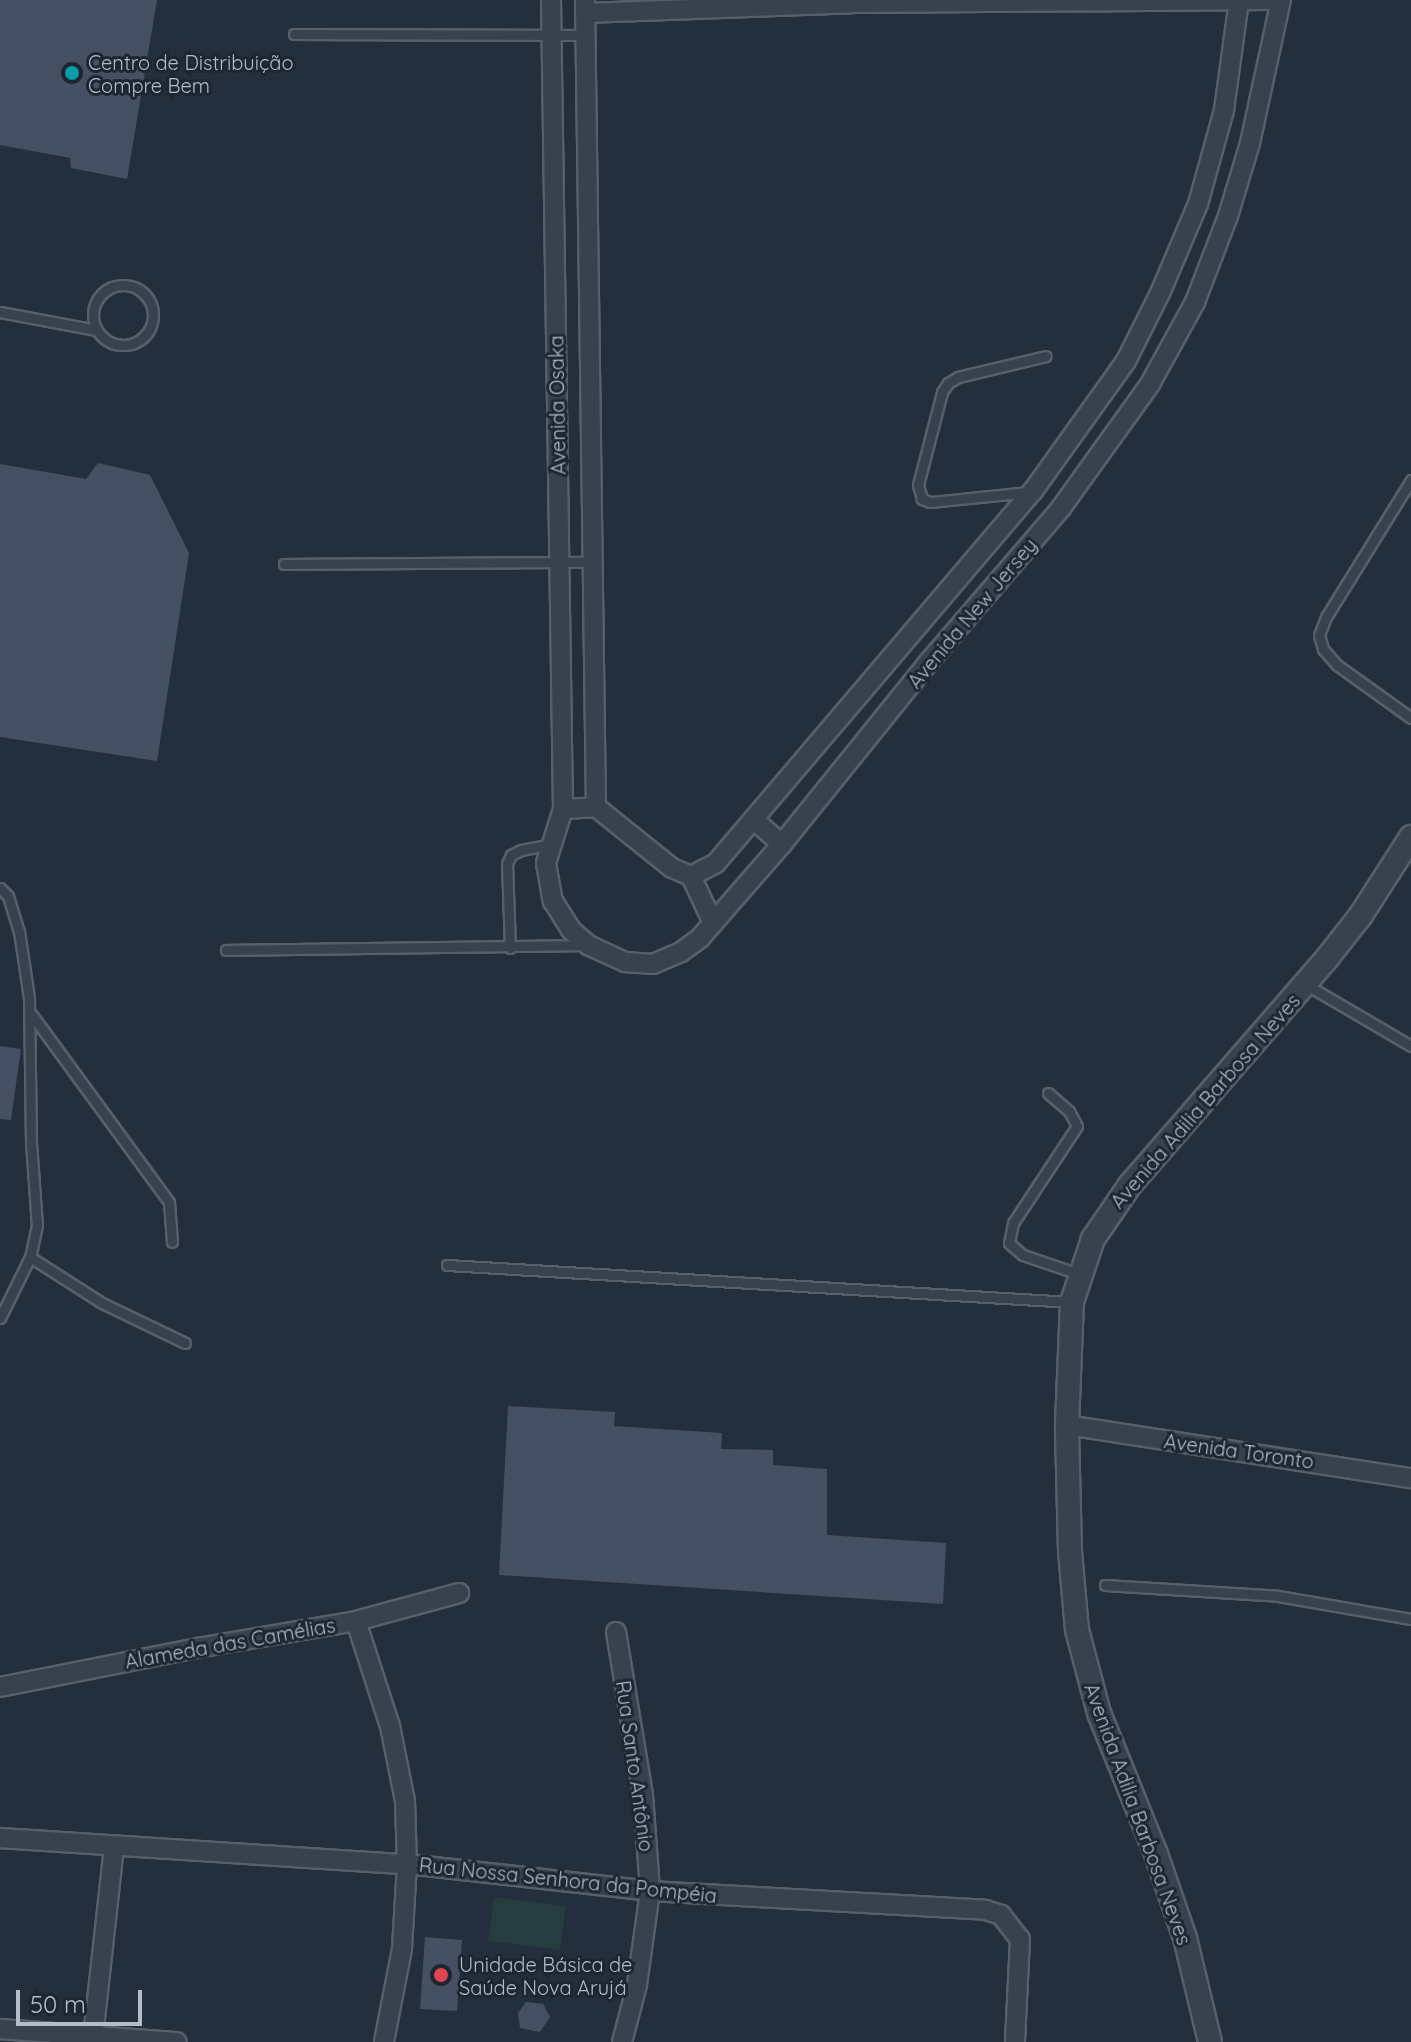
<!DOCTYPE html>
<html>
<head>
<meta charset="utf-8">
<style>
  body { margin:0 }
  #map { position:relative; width:1411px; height:2042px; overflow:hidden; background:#242f3e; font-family:Quicksand,sans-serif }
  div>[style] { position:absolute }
  .green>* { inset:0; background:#263c3f }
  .building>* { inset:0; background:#455162 }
  .roads { filter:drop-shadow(2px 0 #565f6c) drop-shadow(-2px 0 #565f6c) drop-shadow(0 2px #565f6c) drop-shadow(0 -2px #565f6c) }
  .service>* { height:9px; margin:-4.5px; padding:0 4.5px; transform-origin:4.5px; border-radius:4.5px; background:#38414e }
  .service>.ring { margin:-4.5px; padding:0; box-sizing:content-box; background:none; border:9px solid #38414e; border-radius:50% }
  .minor>* { height:18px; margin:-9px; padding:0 9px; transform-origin:9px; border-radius:9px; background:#38414e }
  .tertiary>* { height:22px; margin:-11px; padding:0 11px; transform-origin:11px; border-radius:11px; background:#38414e }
  .dots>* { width:22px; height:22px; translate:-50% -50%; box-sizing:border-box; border:4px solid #1d2633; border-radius:50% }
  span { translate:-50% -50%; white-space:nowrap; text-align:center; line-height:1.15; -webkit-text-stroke:6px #1d2633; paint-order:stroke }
  .poi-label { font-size:20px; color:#b4bcc9 }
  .left { translate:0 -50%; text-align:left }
  .street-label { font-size:20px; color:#b4bcc9 }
  .scale { position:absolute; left:16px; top:1990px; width:126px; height:36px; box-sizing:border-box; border:4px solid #b4bcc9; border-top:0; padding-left:10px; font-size:24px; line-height:28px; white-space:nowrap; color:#b4bcc9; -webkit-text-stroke:6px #1d2633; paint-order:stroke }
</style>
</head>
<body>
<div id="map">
  <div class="green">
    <div style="clip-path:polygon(494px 1897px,566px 1906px,560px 1950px,488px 1941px)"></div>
  </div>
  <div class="building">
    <div style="clip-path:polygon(0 0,157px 0,127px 179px,71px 168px,70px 158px,0 145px)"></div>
    <div style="clip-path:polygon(98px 463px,150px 475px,189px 553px,157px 761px,0 737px,0 464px,86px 479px)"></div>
    <div style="clip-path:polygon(0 1046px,21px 1049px,11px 1120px,0 1119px)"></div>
    <div style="clip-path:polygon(508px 1406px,615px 1412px,614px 1426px,722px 1433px,721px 1449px,773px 1450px,773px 1465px,827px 1469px,827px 1535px,946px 1543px,943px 1604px,499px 1575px)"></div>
    <div style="clip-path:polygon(425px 1937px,462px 1940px,457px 2011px,420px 2009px)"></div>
    <div style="clip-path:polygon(526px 2002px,543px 2004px,550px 2017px,540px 2032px,520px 2028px,518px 2013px)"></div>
  </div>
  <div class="roads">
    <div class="service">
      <div style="left:294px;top:34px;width:291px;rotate:0.2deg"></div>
      <div class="ring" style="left:93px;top:285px;width:51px;height:51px"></div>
      <div style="left:0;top:312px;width:98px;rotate:10.6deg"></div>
      <div style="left:1411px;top:480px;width:161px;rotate:121.8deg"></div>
      <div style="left:1326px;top:617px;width:19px;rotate:111deg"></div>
      <div style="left:1319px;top:635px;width:15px;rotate:74deg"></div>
      <div style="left:1323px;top:649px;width:21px;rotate:49deg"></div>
      <div style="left:1337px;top:665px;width:91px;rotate:35.6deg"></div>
      <div style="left:1029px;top:492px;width:100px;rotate:174.2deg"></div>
      <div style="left:930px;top:502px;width:9px;rotate:-159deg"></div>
      <div style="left:922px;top:499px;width:15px;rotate:-106deg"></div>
      <div style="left:918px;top:485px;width:96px;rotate:-75.5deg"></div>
      <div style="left:942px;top:392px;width:11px;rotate:-56deg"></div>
      <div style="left:948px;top:383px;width:12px;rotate:-31deg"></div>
      <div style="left:958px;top:377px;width:90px;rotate:-13.4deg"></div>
      <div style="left:284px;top:564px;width:308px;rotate:-0.4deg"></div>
      <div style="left:0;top:888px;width:11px;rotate:45deg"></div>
      <div style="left:8px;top:896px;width:37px;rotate:73deg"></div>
      <div style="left:19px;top:931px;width:68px;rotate:81.5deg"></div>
      <div style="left:29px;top:998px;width:144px;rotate:89.2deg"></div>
      <div style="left:31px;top:1142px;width:83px;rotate:85.9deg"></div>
      <div style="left:37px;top:1225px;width:33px;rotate:102deg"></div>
      <div style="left:30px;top:1257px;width:68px;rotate:116.2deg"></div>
      <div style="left:510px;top:948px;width:84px;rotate:-92deg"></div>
      <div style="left:507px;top:864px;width:10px;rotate:-66deg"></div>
      <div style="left:511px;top:855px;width:11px;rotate:-27deg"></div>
      <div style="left:521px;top:850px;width:32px;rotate:-11deg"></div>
      <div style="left:226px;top:950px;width:359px;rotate:-0.8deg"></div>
      <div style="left:1305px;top:984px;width:123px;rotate:30.3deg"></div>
      <div style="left:32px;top:1015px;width:232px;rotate:53.8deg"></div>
      <div style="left:169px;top:1202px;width:40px;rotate:85.7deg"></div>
      <div style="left:1048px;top:1093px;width:28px;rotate:41deg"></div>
      <div style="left:1069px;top:1111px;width:17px;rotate:62deg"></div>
      <div style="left:1077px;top:1126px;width:116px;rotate:123.4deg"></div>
      <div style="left:1013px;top:1223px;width:20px;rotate:101deg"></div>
      <div style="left:1009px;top:1243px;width:18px;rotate:41deg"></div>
      <div style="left:1023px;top:1255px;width:59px;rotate:18.7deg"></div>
      <div style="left:30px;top:1257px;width:85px;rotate:32.6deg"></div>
      <div style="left:102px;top:1303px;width:92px;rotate:25.7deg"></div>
      <div style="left:447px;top:1265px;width:625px;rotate:3.39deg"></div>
      <div style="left:1105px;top:1585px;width:173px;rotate:3.6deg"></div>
      <div style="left:1278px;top:1596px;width:135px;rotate:9.8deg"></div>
    </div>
    <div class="minor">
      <div style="left:551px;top:0;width:809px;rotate:89.15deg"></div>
      <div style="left:563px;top:809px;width:57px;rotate:107.5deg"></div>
      <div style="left:546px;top:863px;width:39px;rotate:80deg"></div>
      <div style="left:553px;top:901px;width:34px;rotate:58deg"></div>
      <div style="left:571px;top:930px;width:23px;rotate:41deg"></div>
      <div style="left:588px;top:945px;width:41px;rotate:24.7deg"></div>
      <div style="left:625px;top:962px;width:28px;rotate:4deg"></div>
      <div style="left:653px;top:964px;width:30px;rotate:-23deg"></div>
      <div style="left:681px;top:952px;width:24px;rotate:-36deg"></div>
      <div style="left:700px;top:938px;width:125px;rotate:-48.9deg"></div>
      <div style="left:782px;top:844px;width:231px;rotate:-51.1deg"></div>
      <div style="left:927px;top:664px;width:206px;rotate:-49.3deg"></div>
      <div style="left:1061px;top:508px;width:153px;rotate:-54.3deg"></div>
      <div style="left:1150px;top:384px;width:94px;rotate:-61.2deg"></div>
      <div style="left:1195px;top:302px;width:92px;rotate:-69deg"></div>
      <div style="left:1228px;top:216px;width:76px;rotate:-73.2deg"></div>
      <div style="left:1250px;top:143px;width:146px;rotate:-77.8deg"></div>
      <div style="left:585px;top:0;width:807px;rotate:89.22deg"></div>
      <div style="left:585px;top:13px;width:268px;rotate:-2.1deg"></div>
      <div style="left:853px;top:3px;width:415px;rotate:-0.4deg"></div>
      <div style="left:563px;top:809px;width:33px;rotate:-3deg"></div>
      <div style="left:596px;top:807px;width:97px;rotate:38.8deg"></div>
      <div style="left:672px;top:868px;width:21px;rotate:23deg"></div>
      <div style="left:691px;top:876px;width:28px;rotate:-27deg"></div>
      <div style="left:716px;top:863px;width:489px;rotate:-49.6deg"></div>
      <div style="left:1033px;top:491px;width:160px;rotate:-54.4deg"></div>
      <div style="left:1126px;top:361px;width:78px;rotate:-63.4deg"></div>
      <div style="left:1161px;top:291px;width:95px;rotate:-67deg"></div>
      <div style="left:1198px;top:204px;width:98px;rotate:-74.5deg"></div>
      <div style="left:1224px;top:110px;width:111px;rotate:-82.2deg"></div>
      <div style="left:754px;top:820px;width:37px;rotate:41deg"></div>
      <div style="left:691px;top:876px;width:52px;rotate:64.9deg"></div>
      <div style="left:1067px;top:1425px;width:348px;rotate:8.8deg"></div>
      <div style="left:356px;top:1621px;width:110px;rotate:72.1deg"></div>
      <div style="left:390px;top:1726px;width:76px;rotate:78.7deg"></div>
      <div style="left:405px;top:1801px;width:63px;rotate:88.2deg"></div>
      <div style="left:407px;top:1864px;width:85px;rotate:93.4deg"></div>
      <div style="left:402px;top:1949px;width:95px;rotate:101deg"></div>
      <div style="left:616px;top:1632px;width:165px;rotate:80.6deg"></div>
      <div style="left:643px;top:1795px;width:96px;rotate:85.8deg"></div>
      <div style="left:650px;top:1891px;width:95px;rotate:97.9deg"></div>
      <div style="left:637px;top:1985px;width:59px;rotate:104.7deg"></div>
      <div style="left:0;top:1687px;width:201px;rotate:-11.2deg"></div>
      <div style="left:197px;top:1648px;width:161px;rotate:-9.6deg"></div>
      <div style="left:356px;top:1621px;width:107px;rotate:-15.2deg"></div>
      <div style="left:0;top:1838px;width:408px;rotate:3.7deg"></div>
      <div style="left:407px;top:1864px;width:244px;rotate:6.3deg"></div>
      <div style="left:650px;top:1891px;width:336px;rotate:3.2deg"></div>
      <div style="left:985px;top:1910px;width:17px;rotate:17deg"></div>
      <div style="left:1001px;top:1915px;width:31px;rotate:52deg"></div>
      <div style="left:1020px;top:1939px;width:103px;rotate:92.8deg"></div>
      <div style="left:0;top:2029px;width:177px;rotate:4.2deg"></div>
      <div style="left:93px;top:2037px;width:192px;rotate:-83.7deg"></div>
    </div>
    <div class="tertiary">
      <div style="left:1210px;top:2042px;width:107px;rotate:-103.5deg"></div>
      <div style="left:1185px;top:1938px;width:89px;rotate:-109deg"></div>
      <div style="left:1156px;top:1854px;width:152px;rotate:-112deg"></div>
      <div style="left:1099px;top:1713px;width:86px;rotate:-104.8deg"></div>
      <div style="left:1077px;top:1630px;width:78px;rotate:-95.1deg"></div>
      <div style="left:1070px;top:1552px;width:127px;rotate:-91.4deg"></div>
      <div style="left:1067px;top:1425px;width:123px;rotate:-87.7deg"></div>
      <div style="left:1072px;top:1302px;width:66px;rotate:-71.6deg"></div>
      <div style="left:1093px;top:1239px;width:65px;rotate:-55.6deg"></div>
      <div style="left:1130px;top:1185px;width:302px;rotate:-49deg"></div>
      <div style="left:1328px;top:957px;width:53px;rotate:-51.8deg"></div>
      <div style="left:1361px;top:915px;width:93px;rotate:-57.3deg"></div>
    </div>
  </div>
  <div class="dots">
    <div style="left:72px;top:73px;background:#0f9aa8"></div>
    <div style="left:441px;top:1975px;background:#e0444e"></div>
  </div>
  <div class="poi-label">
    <span class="left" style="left:88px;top:74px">Centro de Distribuição<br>Compre Bem</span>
    <span class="left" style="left:459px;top:1976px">Unidade Básica de<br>Saúde Nova Arujá</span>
  </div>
  <div class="street-label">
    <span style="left:557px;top:405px;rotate:-91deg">Avenida Osaka</span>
    <span style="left:972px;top:613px;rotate:-50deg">Avenida New Jersey</span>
    <span style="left:1205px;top:1101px;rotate:-49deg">Avenida Adilia Barbosa Neves</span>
    <span style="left:1239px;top:1451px;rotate:8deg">Avenida Toronto</span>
    <span style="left:230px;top:1643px;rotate:-10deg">Alameda das Camélias</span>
    <span style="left:635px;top:1766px;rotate:82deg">Rua Santo Antônio</span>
    <span style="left:1138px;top:1814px;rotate:70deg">Avenida Adilia Barbosa Neves</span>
    <span style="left:568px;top:1880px;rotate:6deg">Rua Nossa Senhora da Pompéia</span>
  </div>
  <div class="scale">50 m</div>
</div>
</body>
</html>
